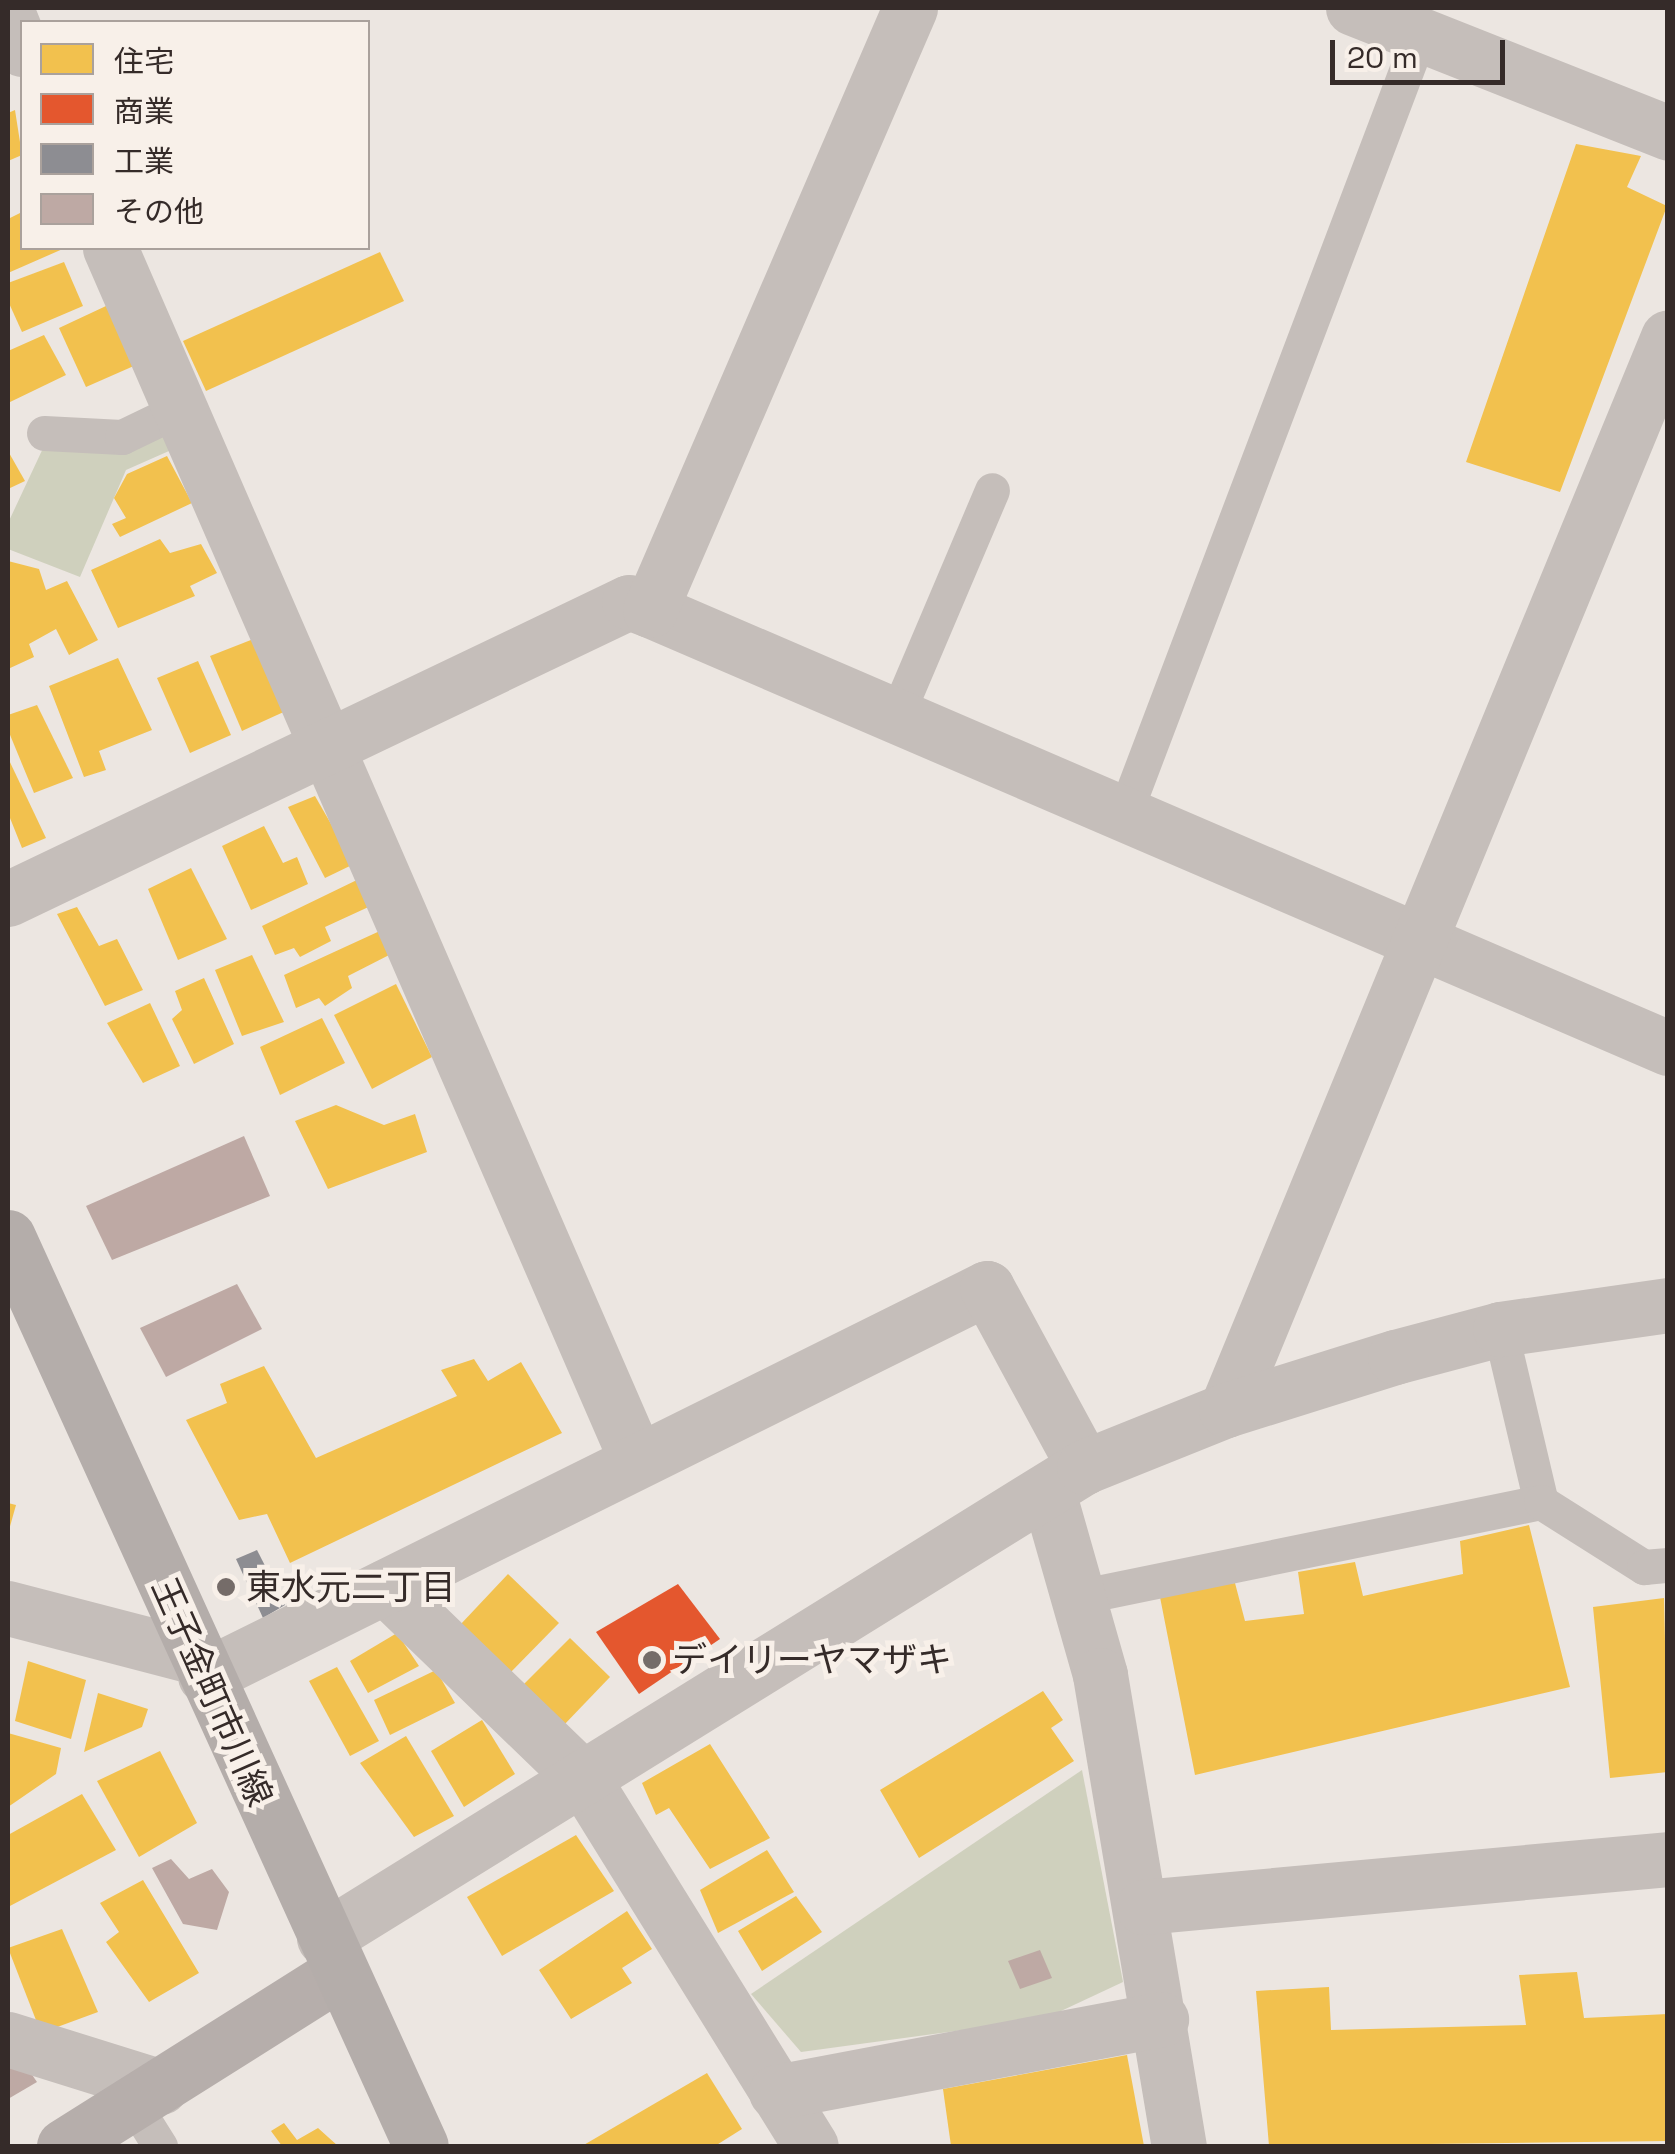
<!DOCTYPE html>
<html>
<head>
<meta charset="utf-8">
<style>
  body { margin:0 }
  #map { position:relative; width:1675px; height:2154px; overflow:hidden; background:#ece6e1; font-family:"Space Grotesk","Noto Sans JP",sans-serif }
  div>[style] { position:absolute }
  .green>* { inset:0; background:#cfd0bd }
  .homes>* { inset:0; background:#f2c14e }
  .shops>* { inset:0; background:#e4572e }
  .industry>* { inset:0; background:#8d8d92 }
  .building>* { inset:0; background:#bea9a4 }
  .lane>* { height:35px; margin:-17.5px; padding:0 17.5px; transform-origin:17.5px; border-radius:17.5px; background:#c5beba }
  .street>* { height:55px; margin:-27.5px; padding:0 27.5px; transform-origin:27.5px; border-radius:27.5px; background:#c5beba }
  .secondary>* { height:55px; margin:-27.5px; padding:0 27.5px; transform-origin:27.5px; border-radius:27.5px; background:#b6aeab }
  .primary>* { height:55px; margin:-27.5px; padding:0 27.5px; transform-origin:27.5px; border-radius:27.5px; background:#b4adaa }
  .dots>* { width:28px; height:28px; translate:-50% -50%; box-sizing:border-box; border:5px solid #f8f0e9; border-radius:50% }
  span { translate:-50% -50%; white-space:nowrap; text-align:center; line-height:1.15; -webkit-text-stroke:10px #f8f0e9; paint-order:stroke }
  .poi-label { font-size:35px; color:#352b29 }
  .left { translate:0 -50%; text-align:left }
  .street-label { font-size:35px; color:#352b29 }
  .frame { position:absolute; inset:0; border:10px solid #352b29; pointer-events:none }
  .legend { position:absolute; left:20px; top:20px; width:350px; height:230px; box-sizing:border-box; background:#f8f0e9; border:2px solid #aaa19c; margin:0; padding:12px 18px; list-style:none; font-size:30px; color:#352b29 }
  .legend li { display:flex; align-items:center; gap:20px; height:50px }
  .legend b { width:50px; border:2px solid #aaa19c }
  .scale { position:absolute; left:1330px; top:40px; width:175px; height:45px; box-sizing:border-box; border:5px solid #352b29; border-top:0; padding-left:12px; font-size:30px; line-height:35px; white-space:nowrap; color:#352b29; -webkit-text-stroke:8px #f8f0e9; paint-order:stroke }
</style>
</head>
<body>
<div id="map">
  <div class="green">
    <div style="clip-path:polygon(172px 430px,178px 447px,126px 470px,80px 577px,8px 549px,8px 523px,45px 444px)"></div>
    <div style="clip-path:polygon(1082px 1770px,1123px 1982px,1044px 2019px,801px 2052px,751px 1994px)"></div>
  </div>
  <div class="homes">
    <div style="clip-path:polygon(15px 110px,22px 155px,8px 161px,8px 113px)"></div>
    <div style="clip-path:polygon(1576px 144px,1641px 156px,1627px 187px,1667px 206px,1560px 492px,1466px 462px)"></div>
    <div style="clip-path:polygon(22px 212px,22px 248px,65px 248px,8px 273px,8px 219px)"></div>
    <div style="clip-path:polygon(380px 252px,404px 301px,206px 391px,183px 341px)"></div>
    <div style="clip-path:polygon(64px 262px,83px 306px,22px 332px,8px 301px,8px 283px)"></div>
    <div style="clip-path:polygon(106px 306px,136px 365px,86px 387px,59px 328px)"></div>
    <div style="clip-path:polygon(44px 335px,66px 375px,8px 403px,8px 351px)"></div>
    <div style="clip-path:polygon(8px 451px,25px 481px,8px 489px)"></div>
    <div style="clip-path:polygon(167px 456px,192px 503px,120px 537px,112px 524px,126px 518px,114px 498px,127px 474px)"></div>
    <div style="clip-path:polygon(160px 539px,170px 553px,201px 544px,217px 573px,190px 586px,195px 596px,118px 628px,91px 570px)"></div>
    <div style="clip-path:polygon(8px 561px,39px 569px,46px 590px,67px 581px,98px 640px,69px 655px,56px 629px,29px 644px,34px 657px,8px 669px)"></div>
    <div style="clip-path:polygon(256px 638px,288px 710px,242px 731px,210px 656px)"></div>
    <div style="clip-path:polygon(118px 658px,152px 730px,99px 751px,106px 770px,84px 777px,49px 686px)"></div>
    <div style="clip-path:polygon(198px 661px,231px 735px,190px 753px,157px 678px)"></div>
    <div style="clip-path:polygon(37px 705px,73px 778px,34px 793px,8px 730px,8px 715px)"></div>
    <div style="clip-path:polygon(8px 758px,46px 838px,22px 848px,8px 813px)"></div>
    <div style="clip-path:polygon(315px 796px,354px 864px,325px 878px,288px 807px)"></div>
    <div style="clip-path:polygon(264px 826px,283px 863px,297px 857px,308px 884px,251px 910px,222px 846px)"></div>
    <div style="clip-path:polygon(191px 868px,227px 939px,178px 960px,148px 889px)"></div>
    <div style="clip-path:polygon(361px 878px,375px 904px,325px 927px,331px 941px,300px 957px,294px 948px,275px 955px,262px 926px)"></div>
    <div style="clip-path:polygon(77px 907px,99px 946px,117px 939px,143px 990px,105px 1006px,57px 914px)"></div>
    <div style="clip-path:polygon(382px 930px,395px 952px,348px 976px,352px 988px,325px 1006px,319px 998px,296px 1008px,284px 975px)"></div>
    <div style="clip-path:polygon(252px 955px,284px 1022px,242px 1036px,215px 970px)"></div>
    <div style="clip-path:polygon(204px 978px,234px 1044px,194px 1064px,172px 1019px,182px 1010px,175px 991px)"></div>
    <div style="clip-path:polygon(396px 984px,432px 1057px,372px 1089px,334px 1015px)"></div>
    <div style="clip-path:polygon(150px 1003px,180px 1066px,143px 1083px,107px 1023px)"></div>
    <div style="clip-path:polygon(322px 1018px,345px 1063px,280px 1095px,260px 1047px)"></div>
    <div style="clip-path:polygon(336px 1105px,384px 1125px,415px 1114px,427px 1152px,328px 1189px,295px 1121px)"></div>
    <div style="clip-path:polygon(474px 1359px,488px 1381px,521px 1362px,562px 1433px,290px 1563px,267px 1514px,239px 1520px,186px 1420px,227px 1403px,220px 1384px,264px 1366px,316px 1458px,457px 1396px,441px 1370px)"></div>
    <div style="clip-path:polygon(8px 1503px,16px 1505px,9px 1530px,8px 1530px)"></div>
    <div style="clip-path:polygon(1529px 1525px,1570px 1687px,1195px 1775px,1159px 1592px,1235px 1583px,1245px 1621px,1304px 1614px,1298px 1572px,1355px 1562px,1363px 1596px,1463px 1574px,1460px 1541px)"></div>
    <div style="clip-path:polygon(508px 1574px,559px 1623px,507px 1676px,460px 1625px)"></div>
    <div style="clip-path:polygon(1664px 1598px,1668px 1772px,1610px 1778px,1593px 1607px)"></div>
    <div style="clip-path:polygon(397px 1633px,419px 1666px,368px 1693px,350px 1661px)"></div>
    <div style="clip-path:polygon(570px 1638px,610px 1677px,562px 1727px,520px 1688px)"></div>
    <div style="clip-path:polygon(28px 1661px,86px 1680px,71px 1739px,15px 1721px)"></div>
    <div style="clip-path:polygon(337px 1667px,379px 1741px,350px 1756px,309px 1681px)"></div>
    <div style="clip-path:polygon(436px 1670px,455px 1703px,390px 1735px,374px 1700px)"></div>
    <div style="clip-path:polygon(1043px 1691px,1063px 1720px,1051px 1728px,1074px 1761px,919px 1858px,880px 1790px)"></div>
    <div style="clip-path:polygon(98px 1693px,148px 1709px,142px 1727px,84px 1752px)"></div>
    <div style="clip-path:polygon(482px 1720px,515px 1774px,464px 1807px,431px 1751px)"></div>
    <div style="clip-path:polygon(8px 1733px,61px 1748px,56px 1774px,8px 1807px)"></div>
    <div style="clip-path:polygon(406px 1736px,454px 1816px,414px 1837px,360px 1763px)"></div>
    <div style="clip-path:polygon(710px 1744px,770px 1838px,710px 1869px,669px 1808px,656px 1815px,642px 1783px)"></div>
    <div style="clip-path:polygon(160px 1751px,197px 1823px,139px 1857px,97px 1781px)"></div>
    <div style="clip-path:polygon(82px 1794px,116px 1850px,8px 1907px,8px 1835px)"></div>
    <div style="clip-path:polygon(576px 1835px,614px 1891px,502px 1956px,467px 1897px)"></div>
    <div style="clip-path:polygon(767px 1850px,794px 1892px,718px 1933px,700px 1890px)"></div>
    <div style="clip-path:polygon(143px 1880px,199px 1973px,149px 2002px,106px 1942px,119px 1932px,100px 1903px)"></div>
    <div style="clip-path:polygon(796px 1896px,822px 1932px,762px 1971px,738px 1931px)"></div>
    <div style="clip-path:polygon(627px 1911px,652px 1949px,622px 1968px,632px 1983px,571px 2019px,539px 1970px)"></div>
    <div style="clip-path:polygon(62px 1929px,98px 2012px,41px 2033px,8px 1948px)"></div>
    <div style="clip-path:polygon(1577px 1972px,1584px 2018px,1668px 2014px,1668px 2141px,1269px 2146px,1256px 1991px,1329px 1987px,1331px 2030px,1526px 2025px,1519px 1975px)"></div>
    <div style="clip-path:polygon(1127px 2055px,1144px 2146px,951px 2146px,943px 2089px)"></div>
    <div style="clip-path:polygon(707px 2073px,742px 2129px,715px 2146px,582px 2146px)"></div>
    <div style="clip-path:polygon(284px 2123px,297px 2140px,318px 2128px,338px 2146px,282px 2146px,271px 2131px)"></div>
  </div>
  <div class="shops">
    <div style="clip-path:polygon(678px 1584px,720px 1639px,639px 1694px,596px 1632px)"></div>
  </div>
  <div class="industry">
    <div style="clip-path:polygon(257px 1550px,285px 1605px,263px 1618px,236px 1559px)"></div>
  </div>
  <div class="building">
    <div style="clip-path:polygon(244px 1136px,270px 1196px,112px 1260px,86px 1206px)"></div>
    <div style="clip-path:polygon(237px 1284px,262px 1329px,166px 1377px,140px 1328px)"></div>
    <div style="clip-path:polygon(171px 1859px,189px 1879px,212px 1869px,229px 1892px,217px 1930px,183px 1924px,152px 1868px)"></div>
    <div style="clip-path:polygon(1040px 1950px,1052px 1978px,1020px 1989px,1008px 1961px)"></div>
    <div style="clip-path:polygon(17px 2053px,37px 2082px,8px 2099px,8px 2058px)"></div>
  </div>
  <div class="lane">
    <div style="left:44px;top:433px;width:78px;rotate:2.9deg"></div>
    <div style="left:122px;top:437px;width:64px;rotate:-25.8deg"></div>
    <div style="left:897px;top:714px;width:243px;rotate:-67deg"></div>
    <div style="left:1125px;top:812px;width:832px;rotate:-69.23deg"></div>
    <div style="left:1500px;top:1329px;width:178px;rotate:76.7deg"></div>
    <div style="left:1078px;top:1597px;width:473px;rotate:-11.6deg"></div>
    <div style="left:1541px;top:1502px;width:122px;rotate:32.3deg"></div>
    <div style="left:1644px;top:1567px;width:24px;rotate:-5deg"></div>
    <div style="left:133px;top:2103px;width:51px;rotate:57.9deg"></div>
  </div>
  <div class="street">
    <div style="left:1353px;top:8px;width:339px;rotate:21.6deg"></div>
    <div style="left:8px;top:14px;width:38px;rotate:68deg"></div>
    <div style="left:110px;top:248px;width:1320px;rotate:66.52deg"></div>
    <div style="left:650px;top:610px;width:1108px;rotate:23.28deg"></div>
    <div style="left:8px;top:899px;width:688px;rotate:-25.56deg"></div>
    <div style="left:629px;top:602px;width:22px;rotate:21deg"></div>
    <div style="left:650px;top:610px;width:656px;rotate:-66.64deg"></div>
    <div style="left:1226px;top:1410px;width:1160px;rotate:-67.61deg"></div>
    <div style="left:1048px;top:1492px;width:190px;rotate:74.1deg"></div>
    <div style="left:1100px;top:1675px;width:478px;rotate:80.5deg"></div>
    <div style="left:385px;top:1587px;width:274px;rotate:44deg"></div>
    <div style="left:582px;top:1777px;width:434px;rotate:58.2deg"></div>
    <div style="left:8px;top:1608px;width:194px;rotate:14.6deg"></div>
    <div style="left:205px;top:1676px;width:873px;rotate:-26.39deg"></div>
    <div style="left:987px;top:1288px;width:204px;rotate:61.5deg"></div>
    <div style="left:1143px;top:1907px;width:527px;rotate:-5.22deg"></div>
    <div style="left:324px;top:1938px;width:894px;rotate:-31.79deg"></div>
    <div style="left:1084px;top:1467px;width:153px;rotate:-21.9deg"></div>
    <div style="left:1226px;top:1410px;width:177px;rotate:-17.4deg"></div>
    <div style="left:1395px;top:1357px;width:109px;rotate:-14.9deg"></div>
    <div style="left:1500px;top:1329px;width:170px;rotate:-8.1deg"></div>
    <div style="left:8px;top:2039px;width:160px;rotate:17.4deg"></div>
    <div style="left:776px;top:2092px;width:392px;rotate:-10.7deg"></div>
  </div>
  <div class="secondary">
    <div style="left:64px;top:2146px;width:326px;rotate:-32.2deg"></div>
  </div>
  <div class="primary">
    <div style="left:8px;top:1237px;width:998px;rotate:65.57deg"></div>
  </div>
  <div class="dots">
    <div style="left:226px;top:1587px;background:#756c69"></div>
    <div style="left:652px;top:1660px;background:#756c69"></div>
  </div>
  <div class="poi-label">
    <span class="left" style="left:246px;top:1587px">東水元二丁目</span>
    <span class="left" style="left:672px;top:1660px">デイリーヤマザキ</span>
  </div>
  <div class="street-label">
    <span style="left:212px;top:1692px;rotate:66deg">王子金町市川線</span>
  </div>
  <div class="frame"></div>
  <ul class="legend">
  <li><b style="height:28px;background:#f2c14e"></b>住宅</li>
  <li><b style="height:28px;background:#e4572e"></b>商業</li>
  <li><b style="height:28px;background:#8d8d92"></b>工業</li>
  <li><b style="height:28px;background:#bea9a4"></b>その他</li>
  </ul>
  <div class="scale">20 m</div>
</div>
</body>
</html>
